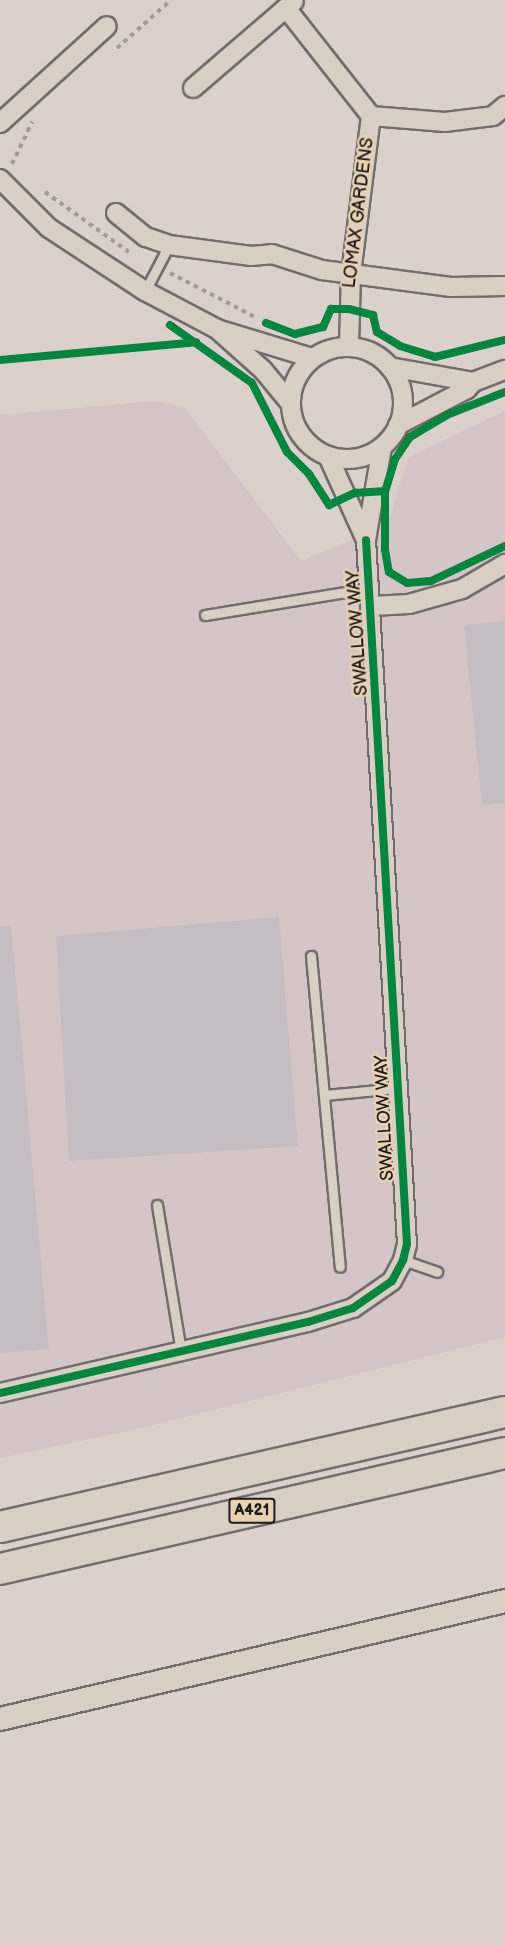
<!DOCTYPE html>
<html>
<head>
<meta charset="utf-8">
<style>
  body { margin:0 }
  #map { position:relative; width:505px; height:1946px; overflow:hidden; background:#dcd0cb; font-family:"Balsamiq Sans",sans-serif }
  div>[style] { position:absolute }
  .built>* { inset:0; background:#d5c5c7 }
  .building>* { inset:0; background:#c6bdc3 }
  .path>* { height:4px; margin-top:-2px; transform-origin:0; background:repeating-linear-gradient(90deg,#a39c95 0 4.5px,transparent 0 9px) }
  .roads { filter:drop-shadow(2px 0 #726d6b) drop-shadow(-2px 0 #726d6b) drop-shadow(0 2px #726d6b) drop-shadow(0 -2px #726d6b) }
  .service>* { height:9px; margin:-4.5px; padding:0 4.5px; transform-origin:4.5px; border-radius:4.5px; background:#d9cfc5 }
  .minor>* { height:18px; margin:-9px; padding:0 9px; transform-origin:9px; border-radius:9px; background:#d9cfc5 }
  .minor>.ring { margin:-9px; padding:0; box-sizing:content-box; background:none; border:18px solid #d9cfc5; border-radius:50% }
  .tertiary>* { height:22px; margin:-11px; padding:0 11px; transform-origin:11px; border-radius:11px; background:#d9cfc5 }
  .trunk>* { height:30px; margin:-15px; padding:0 15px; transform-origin:15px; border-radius:15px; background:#d9cfc5 }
  .cycleway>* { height:8px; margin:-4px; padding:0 4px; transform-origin:4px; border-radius:4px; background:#00873e }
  span { translate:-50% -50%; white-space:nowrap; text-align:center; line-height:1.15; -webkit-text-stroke:4.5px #ead1b2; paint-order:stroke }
  .shield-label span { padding:2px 4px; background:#ead1b2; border:2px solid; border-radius:4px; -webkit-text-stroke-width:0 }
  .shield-label { font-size:16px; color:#1c1c1c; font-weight:700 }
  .street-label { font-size:18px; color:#1c1c1c }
</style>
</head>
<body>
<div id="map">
  <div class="built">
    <div style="clip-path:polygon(155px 401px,184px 407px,301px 561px,387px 525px,409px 457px,505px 411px,505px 1337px,137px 1429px,0 1458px,0 415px)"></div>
  </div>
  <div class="building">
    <div style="clip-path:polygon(505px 621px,505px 803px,482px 805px,464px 625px)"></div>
    <div style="clip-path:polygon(279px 917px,298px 1146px,69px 1161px,56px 936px)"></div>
    <div style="clip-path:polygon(11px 926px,49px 1349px,0 1353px,0 927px)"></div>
  </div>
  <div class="path">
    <div style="left:117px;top:48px;width:72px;rotate:-41.6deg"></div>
    <div style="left:12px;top:164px;width:47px;rotate:-64.5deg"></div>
    <div style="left:45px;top:192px;width:103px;rotate:35.5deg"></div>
    <div style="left:170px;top:273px;width:98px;rotate:27.3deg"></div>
  </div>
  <div class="roads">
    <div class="service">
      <div style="left:145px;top:291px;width:52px;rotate:-62.4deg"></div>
      <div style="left:205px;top:615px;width:167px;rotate:-9.3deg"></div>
      <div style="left:311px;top:956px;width:312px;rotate:84.7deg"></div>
      <div style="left:324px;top:1095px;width:74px;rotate:-5.4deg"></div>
      <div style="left:157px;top:1205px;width:149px;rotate:80.7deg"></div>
      <div style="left:403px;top:1260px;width:36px;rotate:19deg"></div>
    </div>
    <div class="minor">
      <div style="left:286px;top:8px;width:137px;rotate:51.8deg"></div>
      <div style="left:371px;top:116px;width:159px;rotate:97.2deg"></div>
      <div style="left:351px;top:274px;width:73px;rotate:91.6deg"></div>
      <div style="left:193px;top:88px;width:133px;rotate:-40.7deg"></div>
      <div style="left:371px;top:116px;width:74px;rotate:4.6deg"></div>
      <div style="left:445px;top:122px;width:48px;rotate:-7.1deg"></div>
      <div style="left:493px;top:116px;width:16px;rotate:-40deg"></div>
      <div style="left:0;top:123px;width:144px;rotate:-42.2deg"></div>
      <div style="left:0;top:179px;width:69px;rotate:45deg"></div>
      <div style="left:49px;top:228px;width:115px;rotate:33.3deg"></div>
      <div style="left:145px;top:291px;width:81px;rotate:27.8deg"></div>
      <div style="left:116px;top:213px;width:38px;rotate:39deg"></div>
      <div style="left:146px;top:237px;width:24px;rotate:19deg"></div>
      <div style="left:169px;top:245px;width:83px;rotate:7.6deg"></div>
      <div style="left:251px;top:256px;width:21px;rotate:-5deg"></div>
      <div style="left:272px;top:254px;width:52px;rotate:17.7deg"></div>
      <div style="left:322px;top:270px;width:130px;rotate:7.5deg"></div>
      <div style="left:451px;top:287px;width:54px;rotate:-1.1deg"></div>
      <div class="ring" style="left:291px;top:347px;width:94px;height:94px"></div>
      <div style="left:390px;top:367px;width:84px;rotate:10.2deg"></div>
      <div style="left:473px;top:382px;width:9px;rotate:131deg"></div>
      <div style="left:467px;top:389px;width:78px;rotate:152.4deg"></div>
      <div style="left:473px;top:382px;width:34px;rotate:-21deg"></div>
      <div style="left:291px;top:404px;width:44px;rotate:-129.5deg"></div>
      <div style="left:263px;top:370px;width:62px;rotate:-138.3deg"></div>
      <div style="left:217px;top:329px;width:99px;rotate:17deg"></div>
      <div style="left:328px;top:456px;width:92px;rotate:65.7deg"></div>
      <div style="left:366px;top:540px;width:94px;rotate:-80.2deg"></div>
      <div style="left:372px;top:606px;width:37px;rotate:-3deg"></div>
      <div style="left:409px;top:604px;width:55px;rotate:-15.8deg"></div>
      <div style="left:462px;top:589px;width:50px;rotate:-30.2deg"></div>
      <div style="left:0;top:1393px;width:316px;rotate:-13deg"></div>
      <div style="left:308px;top:1322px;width:47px;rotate:-17.3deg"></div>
      <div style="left:353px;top:1308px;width:47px;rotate:-34.7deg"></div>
      <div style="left:392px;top:1281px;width:24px;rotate:-62deg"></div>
      <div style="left:403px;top:1260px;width:16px;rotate:-76deg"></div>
      <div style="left:407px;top:1244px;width:705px;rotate:-93.33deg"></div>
    </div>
    <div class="tertiary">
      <div style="left:0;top:1719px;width:519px;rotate:-13.15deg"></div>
    </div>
    <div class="trunk">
      <div style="left:0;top:1527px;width:518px;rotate:-12.83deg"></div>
      <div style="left:0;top:1569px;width:518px;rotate:-12.94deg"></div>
    </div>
  </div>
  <div class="cycleway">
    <div style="left:266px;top:323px;width:31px;rotate:21deg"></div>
    <div style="left:295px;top:334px;width:29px;rotate:-14deg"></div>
    <div style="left:323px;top:327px;width:20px;rotate:-66deg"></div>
    <div style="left:331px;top:309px;width:18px"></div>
    <div style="left:349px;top:309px;width:25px;rotate:14deg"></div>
    <div style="left:373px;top:315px;width:17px;rotate:77deg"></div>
    <div style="left:377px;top:332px;width:27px;rotate:31deg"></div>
    <div style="left:400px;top:346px;width:37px;rotate:17deg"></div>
    <div style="left:435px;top:357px;width:72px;rotate:-13.7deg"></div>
    <div style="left:170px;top:325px;width:100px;rotate:35.3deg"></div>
    <div style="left:252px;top:383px;width:77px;rotate:63.1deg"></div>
    <div style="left:287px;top:452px;width:31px;rotate:45deg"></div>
    <div style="left:309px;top:474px;width:37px;rotate:57deg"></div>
    <div style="left:329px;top:505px;width:29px;rotate:-25deg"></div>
    <div style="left:355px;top:493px;width:30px;rotate:-4deg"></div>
    <div style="left:0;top:360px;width:197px;rotate:-5.2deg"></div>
    <div style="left:505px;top:392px;width:62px;rotate:158.4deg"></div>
    <div style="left:447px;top:415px;width:43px;rotate:149.3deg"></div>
    <div style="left:410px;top:437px;width:27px;rotate:124deg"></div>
    <div style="left:395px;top:459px;width:34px;rotate:107deg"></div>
    <div style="left:385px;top:491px;width:59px;rotate:90deg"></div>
    <div style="left:385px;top:550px;width:22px;rotate:80deg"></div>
    <div style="left:389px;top:572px;width:21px;rotate:31deg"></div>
    <div style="left:407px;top:583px;width:24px;rotate:-5deg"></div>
    <div style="left:431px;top:581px;width:82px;rotate:-25.3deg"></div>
    <div style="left:0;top:1393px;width:316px;rotate:-13deg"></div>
    <div style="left:308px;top:1322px;width:47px;rotate:-17.3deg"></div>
    <div style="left:353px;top:1308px;width:47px;rotate:-34.7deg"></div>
    <div style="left:392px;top:1281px;width:24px;rotate:-62deg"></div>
    <div style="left:403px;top:1260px;width:16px;rotate:-76deg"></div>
    <div style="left:407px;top:1244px;width:705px;rotate:-93.33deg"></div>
  </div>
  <div class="shield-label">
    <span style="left:252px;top:1511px">A421</span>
  </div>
  <div class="street-label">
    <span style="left:359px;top:213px;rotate:-83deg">LOMAX GARDENS</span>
    <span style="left:358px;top:633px;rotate:-94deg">SWALLOW WAY</span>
    <span style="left:385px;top:1118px;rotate:-93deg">SWALLOW WAY</span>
  </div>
</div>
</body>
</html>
